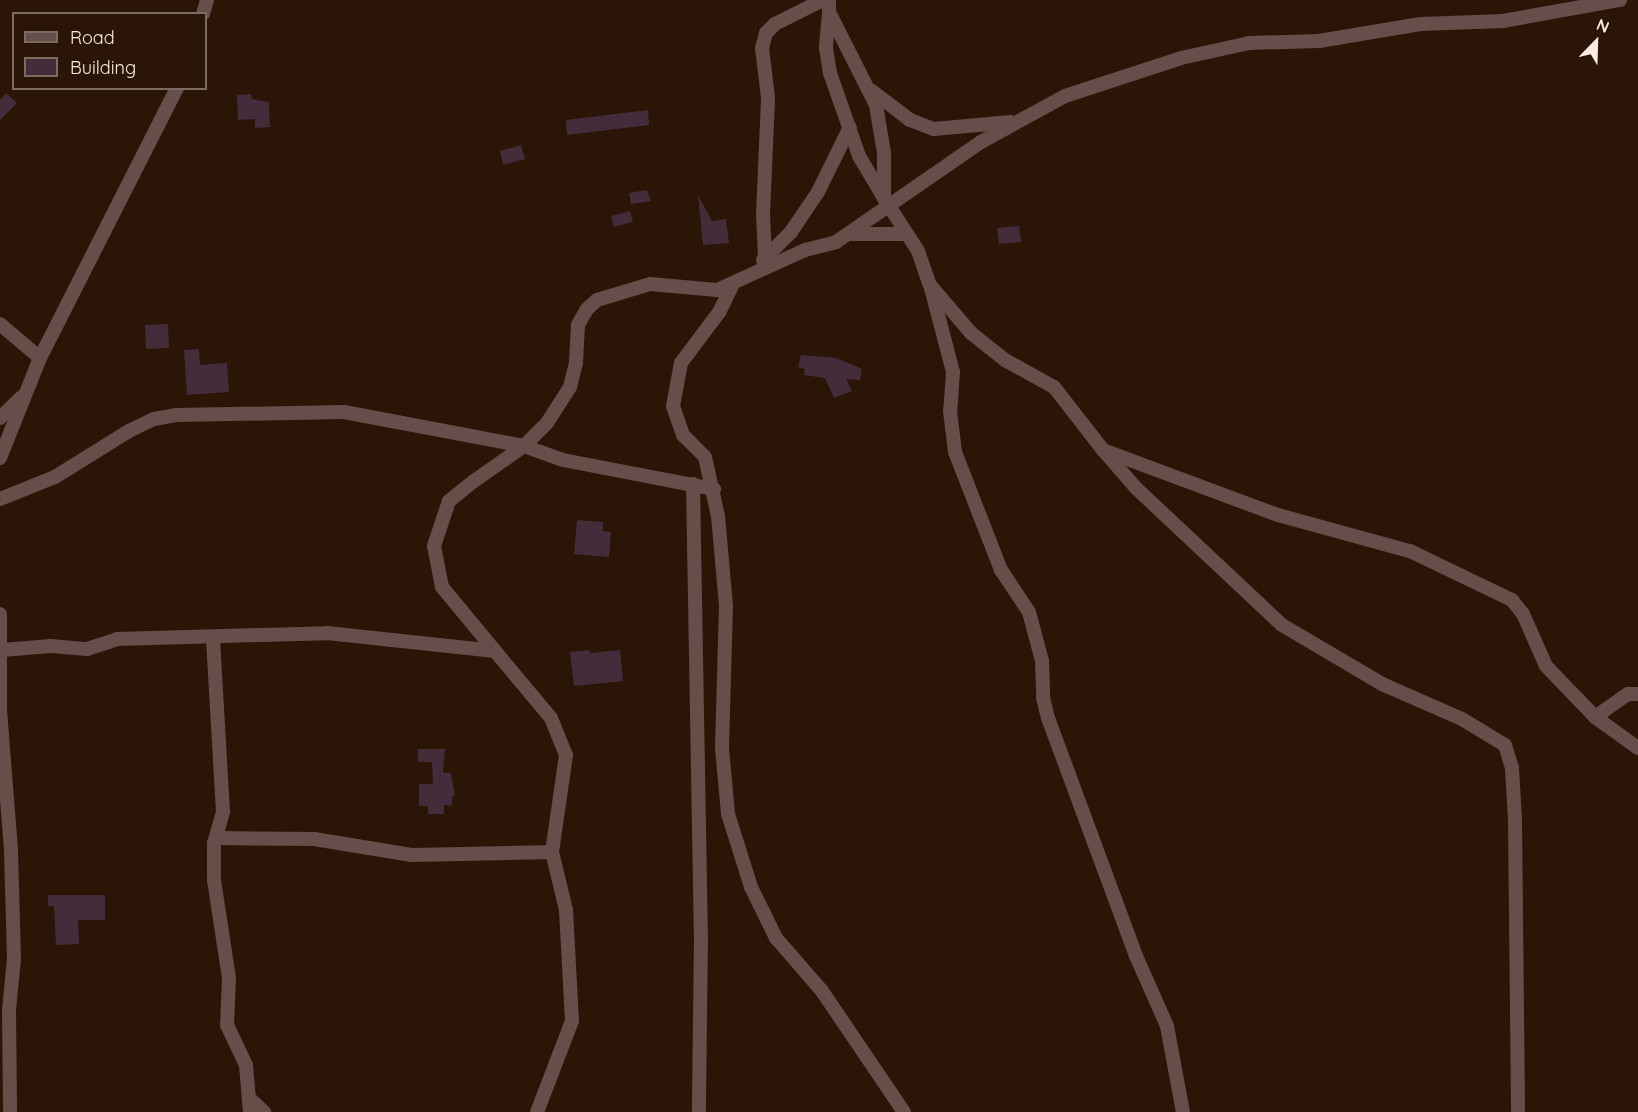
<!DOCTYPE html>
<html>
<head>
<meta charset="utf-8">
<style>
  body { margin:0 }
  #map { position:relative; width:1638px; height:1112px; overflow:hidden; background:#2b1507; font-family:Quicksand,sans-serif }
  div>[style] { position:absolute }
  .building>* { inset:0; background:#452c3a }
  .street>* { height:14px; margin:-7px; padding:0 7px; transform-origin:7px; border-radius:7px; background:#664e4b }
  span { translate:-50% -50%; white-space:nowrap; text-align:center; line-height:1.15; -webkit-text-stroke:6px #2b1507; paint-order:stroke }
  .legend { position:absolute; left:12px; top:12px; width:195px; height:78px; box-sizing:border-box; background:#2b1507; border:2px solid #7e6b5f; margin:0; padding:8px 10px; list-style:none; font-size:18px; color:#fbebe2 }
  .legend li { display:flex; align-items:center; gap:12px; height:30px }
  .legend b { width:30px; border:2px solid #7e6b5f }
  .north { position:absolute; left:1566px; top:12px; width:60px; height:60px; -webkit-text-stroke:4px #2b1507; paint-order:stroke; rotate:23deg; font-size:16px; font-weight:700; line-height:24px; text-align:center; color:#fbebe2 }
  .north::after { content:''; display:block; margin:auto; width:21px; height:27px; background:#fbebe2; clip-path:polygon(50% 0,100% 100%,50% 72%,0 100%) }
</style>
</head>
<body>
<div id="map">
  <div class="building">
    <div style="clip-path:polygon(6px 93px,17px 103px,0 120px,0 100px)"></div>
    <div style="clip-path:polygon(251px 94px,252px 99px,269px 102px,270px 127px,255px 128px,255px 119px,238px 120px,237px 95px)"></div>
    <div style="clip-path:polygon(648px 110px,649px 125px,567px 135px,566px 120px)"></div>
    <div style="clip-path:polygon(521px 145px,525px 159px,503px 165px,500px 151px)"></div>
    <div style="clip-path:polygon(647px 190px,651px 201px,631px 204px,629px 193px)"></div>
    <div style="clip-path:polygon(698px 195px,712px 221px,726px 219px,729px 243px,703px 245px)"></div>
    <div style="clip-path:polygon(630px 211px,633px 222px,614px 227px,611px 216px)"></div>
    <div style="clip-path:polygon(1019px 226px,1021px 242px,999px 244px,997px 228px)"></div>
    <div style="clip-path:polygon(168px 324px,169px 348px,146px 349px,145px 325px)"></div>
    <div style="clip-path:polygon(199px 349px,200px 365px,227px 363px,229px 392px,187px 395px,184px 350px)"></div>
    <div style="clip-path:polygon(801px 355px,836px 358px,862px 369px,860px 380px,846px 379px,852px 391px,834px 398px,825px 378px,804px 375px,805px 369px,798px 367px)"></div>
    <div style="clip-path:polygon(577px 520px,603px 522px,603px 531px,611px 532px,609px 557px,574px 554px)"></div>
    <div style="clip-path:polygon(590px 650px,590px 653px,620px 650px,623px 681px,574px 686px,570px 652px)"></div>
    <div style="clip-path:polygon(418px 749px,445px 749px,443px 773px,451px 773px,455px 796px,452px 796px,452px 806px,444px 805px,444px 814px,428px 814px,428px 806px,419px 806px,419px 784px,433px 784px,432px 762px,418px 762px)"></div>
    <div style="clip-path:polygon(48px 895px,105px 895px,105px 920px,78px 920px,79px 944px,56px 945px,54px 906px,48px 906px)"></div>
  </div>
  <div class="street">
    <div style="left:829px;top:0;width:12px;rotate:90deg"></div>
    <div style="left:829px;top:12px;width:104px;rotate:63.2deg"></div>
    <div style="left:876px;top:105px;width:49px;rotate:80.5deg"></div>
    <div style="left:884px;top:153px;width:45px;rotate:90deg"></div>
    <div style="left:884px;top:198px;width:63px;rotate:57.3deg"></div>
    <div style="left:918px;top:251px;width:36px;rotate:71deg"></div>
    <div style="left:930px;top:285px;width:63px;rotate:49.5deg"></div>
    <div style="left:971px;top:333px;width:43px;rotate:38.5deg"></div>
    <div style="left:1005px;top:360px;width:56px;rotate:28.9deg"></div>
    <div style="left:1054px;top:387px;width:80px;rotate:52.1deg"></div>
    <div style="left:1103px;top:450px;width:187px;rotate:20.4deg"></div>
    <div style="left:1278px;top:515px;width:137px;rotate:15.3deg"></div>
    <div style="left:1410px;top:551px;width:113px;rotate:25.7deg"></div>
    <div style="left:1512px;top:600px;width:18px;rotate:52deg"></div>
    <div style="left:1523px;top:614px;width:57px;rotate:66.1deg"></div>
    <div style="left:1546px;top:666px;width:71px;rotate:46.1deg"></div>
    <div style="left:1595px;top:717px;width:53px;rotate:35.8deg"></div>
    <div style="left:829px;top:12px;width:36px;rotate:95deg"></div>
    <div style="left:826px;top:48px;width:25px;rotate:81deg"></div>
    <div style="left:830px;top:73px;width:88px;rotate:70.7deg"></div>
    <div style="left:859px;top:156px;width:49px;rotate:59.2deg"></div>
    <div style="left:203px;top:14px;width:15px;rotate:-74deg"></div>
    <div style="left:872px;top:91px;width:48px;rotate:37.3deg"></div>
    <div style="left:910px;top:120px;width:26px;rotate:21deg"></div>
    <div style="left:934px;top:129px;width:77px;rotate:-5.2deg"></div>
    <div style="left:852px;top:234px;width:53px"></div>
    <div style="left:765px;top:257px;width:43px;rotate:-92.7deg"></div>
    <div style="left:763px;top:214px;width:116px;rotate:-87.5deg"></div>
    <div style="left:768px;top:98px;width:50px;rotate:-96.8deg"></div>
    <div style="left:762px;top:48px;width:16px;rotate:-75deg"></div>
    <div style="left:766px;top:33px;width:13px;rotate:-45deg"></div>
    <div style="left:775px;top:24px;width:54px;rotate:-26.6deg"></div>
    <div style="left:763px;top:260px;width:40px;rotate:-45deg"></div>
    <div style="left:791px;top:232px;width:48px;rotate:-56deg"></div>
    <div style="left:818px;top:192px;width:72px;rotate:-63.8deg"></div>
    <div style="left:732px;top:286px;width:28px;rotate:116deg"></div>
    <div style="left:720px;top:311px;width:65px;rotate:126.9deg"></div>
    <div style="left:681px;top:363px;width:44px;rotate:100.5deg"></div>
    <div style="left:673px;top:406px;width:31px;rotate:71deg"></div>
    <div style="left:683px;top:435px;width:31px;rotate:45deg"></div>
    <div style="left:705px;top:457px;width:60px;rotate:77.6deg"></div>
    <div style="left:718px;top:516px;width:89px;rotate:84.9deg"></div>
    <div style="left:726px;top:605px;width:143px;rotate:91.6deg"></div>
    <div style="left:722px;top:748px;width:66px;rotate:84.8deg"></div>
    <div style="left:728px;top:814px;width:77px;rotate:72.5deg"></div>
    <div style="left:751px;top:887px;width:57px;rotate:63.9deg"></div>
    <div style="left:776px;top:938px;width:70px;rotate:49deg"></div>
    <div style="left:822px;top:991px;width:146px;rotate:55.9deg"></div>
    <div style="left:931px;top:288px;width:87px;rotate:75.3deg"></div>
    <div style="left:953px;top:372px;width:39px;rotate:94deg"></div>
    <div style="left:950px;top:411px;width:41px;rotate:83deg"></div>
    <div style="left:955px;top:452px;width:127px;rotate:68.7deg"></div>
    <div style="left:1001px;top:570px;width:50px;rotate:56.3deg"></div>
    <div style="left:1029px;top:612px;width:51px;rotate:75.1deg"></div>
    <div style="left:1042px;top:661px;width:37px;rotate:88deg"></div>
    <div style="left:1043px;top:698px;width:21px;rotate:76deg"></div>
    <div style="left:1048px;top:718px;width:254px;rotate:69.7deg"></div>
    <div style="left:1136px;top:956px;width:77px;rotate:66.1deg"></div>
    <div style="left:1167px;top:1026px;width:87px;rotate:79.5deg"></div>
    <div style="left:0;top:324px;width:52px;rotate:40.4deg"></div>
    <div style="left:0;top:418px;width:30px;rotate:-44deg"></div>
    <div style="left:1103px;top:450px;width:50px;rotate:49deg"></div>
    <div style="left:1136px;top:488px;width:200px;rotate:43.2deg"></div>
    <div style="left:1282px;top:625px;width:116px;rotate:30.5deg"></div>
    <div style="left:1382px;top:684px;width:87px;rotate:23.6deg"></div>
    <div style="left:1462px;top:719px;width:50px;rotate:31.2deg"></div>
    <div style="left:1505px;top:745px;width:24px;rotate:73deg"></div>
    <div style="left:1512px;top:768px;width:52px;rotate:86.7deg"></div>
    <div style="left:1515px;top:820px;width:292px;rotate:89.4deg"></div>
    <div style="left:0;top:458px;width:108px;rotate:-68.2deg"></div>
    <div style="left:40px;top:358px;width:303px;rotate:-63.1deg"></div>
    <div style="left:693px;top:484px;width:453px;rotate:89deg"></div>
    <div style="left:701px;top:937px;width:175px;rotate:90.7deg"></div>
    <div style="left:0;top:499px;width:59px;rotate:-21.8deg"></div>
    <div style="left:55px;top:477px;width:87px;rotate:-31.9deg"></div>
    <div style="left:129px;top:431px;width:28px;rotate:-26deg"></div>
    <div style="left:154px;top:419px;width:22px;rotate:-10deg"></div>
    <div style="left:176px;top:415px;width:168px;rotate:-1deg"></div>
    <div style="left:344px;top:412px;width:183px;rotate:10.7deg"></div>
    <div style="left:524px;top:446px;width:33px;rotate:-45deg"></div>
    <div style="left:547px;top:423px;width:43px;rotate:-57.4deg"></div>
    <div style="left:570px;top:387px;width:25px;rotate:-76deg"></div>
    <div style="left:576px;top:363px;width:38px;rotate:-87deg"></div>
    <div style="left:578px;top:325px;width:18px;rotate:-61deg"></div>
    <div style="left:587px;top:309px;width:13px;rotate:-42deg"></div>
    <div style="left:597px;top:300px;width:55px;rotate:-16.8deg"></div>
    <div style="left:650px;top:284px;width:67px;rotate:5.1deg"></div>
    <div style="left:717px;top:290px;width:97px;rotate:-24.4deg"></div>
    <div style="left:805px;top:250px;width:32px;rotate:-14deg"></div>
    <div style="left:836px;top:242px;width:176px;rotate:-34.6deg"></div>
    <div style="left:981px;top:142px;width:96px;rotate:-28.7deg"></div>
    <div style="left:1065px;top:96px;width:122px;rotate:-18.1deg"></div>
    <div style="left:1181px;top:58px;width:70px;rotate:-12.4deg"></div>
    <div style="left:1249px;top:43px;width:70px;rotate:-1.6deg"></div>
    <div style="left:1319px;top:41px;width:103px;rotate:-9.5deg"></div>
    <div style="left:1421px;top:24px;width:82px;rotate:-2.1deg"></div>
    <div style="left:1503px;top:21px;width:119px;rotate:-10.2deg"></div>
    <div style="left:0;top:614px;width:96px;rotate:90deg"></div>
    <div style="left:0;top:710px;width:141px;rotate:85.5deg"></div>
    <div style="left:11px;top:851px;width:108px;rotate:88.4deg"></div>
    <div style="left:14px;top:959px;width:51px;rotate:95.6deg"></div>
    <div style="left:9px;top:1010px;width:102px;rotate:89.4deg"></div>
    <div style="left:213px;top:639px;width:173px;rotate:86.7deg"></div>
    <div style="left:223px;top:812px;width:32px;rotate:106deg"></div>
    <div style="left:214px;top:843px;width:37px;rotate:90deg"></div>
    <div style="left:214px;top:880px;width:99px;rotate:81.3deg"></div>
    <div style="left:229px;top:978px;width:47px;rotate:92.4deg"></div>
    <div style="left:227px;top:1025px;width:44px;rotate:64.6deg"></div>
    <div style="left:246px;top:1065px;width:47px;rotate:85.1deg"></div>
    <div style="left:2px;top:650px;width:49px;rotate:-4.7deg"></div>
    <div style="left:51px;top:646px;width:36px;rotate:5deg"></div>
    <div style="left:87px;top:649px;width:32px;rotate:-18deg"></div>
    <div style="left:117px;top:639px;width:210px;rotate:-1.6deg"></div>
    <div style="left:327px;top:633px;width:169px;rotate:6.1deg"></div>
    <div style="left:495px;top:651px;width:83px;rotate:-129.6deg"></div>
    <div style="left:442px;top:587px;width:42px;rotate:-101deg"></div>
    <div style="left:434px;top:546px;width:47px;rotate:-71.6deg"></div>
    <div style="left:449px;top:501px;width:32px;rotate:-39deg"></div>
    <div style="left:474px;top:481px;width:61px;rotate:-35deg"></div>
    <div style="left:524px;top:446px;width:41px;rotate:19.7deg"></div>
    <div style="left:563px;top:460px;width:154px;rotate:10.9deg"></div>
    <div style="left:495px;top:651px;width:87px;rotate:50.1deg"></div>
    <div style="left:551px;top:718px;width:40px;rotate:68deg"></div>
    <div style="left:566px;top:755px;width:98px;rotate:98.2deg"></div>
    <div style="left:552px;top:852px;width:60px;rotate:76.4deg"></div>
    <div style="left:566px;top:910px;width:111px;rotate:86.9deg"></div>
    <div style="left:572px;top:1021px;width:97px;rotate:111deg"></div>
    <div style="left:1595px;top:717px;width:40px;rotate:-34.9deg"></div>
    <div style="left:1628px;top:694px;width:10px"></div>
    <div style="left:216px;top:838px;width:98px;rotate:0.6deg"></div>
    <div style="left:314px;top:839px;width:99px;rotate:9.3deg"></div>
    <div style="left:412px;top:855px;width:140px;rotate:-1.2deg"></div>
    <div style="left:249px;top:1098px;width:21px;rotate:43deg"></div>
  </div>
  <ul class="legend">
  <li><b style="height:8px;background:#664e4b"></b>Road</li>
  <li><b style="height:16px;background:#452c3a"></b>Building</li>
  </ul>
  <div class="north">N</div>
</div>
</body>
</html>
